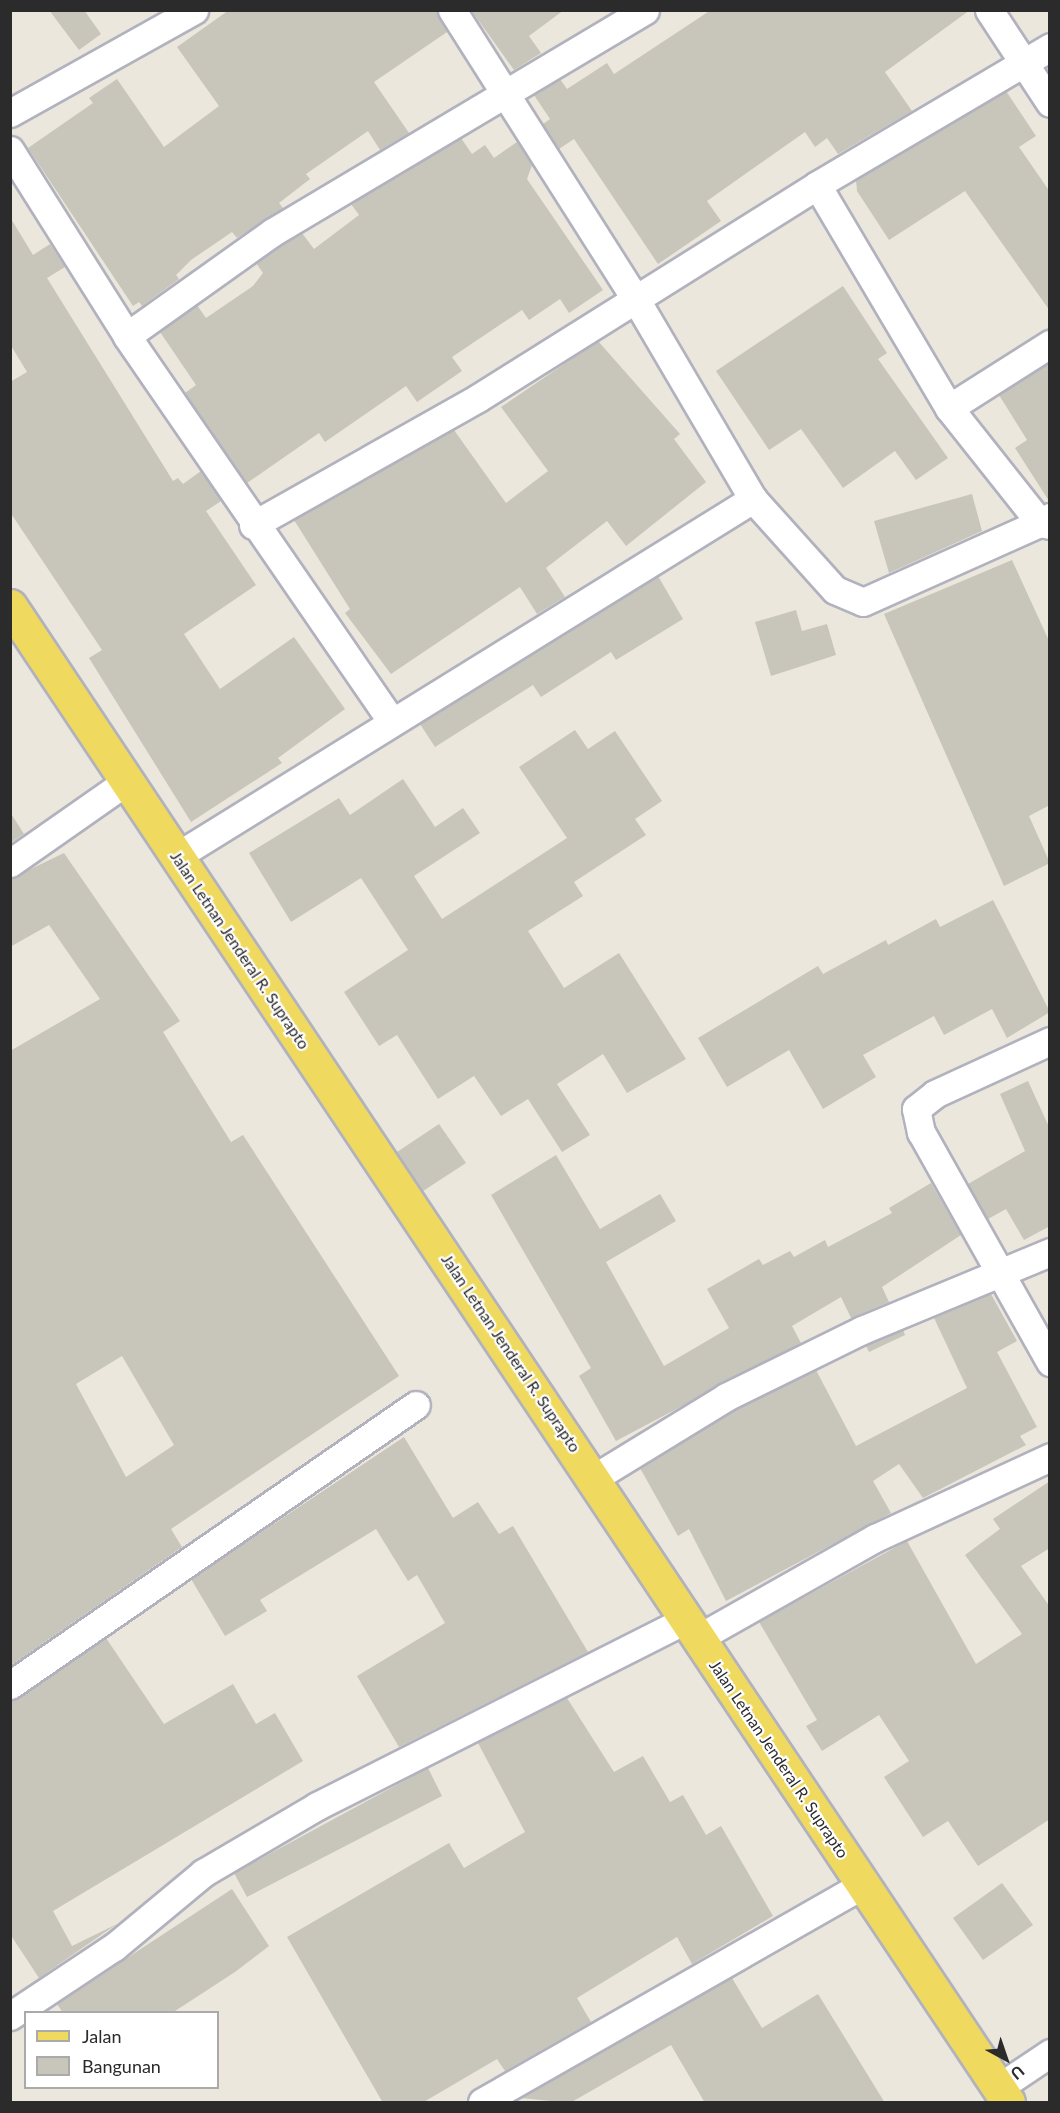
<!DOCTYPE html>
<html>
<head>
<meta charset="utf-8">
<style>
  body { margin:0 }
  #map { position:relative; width:1060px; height:2113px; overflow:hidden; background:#ece7dd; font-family:Lato,sans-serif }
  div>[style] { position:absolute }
  .building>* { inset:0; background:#c8c5bb }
  .roads { filter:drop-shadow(2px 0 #b1b2be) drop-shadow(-2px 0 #b1b2be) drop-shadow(0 2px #b1b2be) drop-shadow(0 -2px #b1b2be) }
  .minor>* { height:27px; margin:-13.5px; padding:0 13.5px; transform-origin:13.5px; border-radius:13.5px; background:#fff }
  .primary>* { height:33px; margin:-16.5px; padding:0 16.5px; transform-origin:16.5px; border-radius:16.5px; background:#efda5f }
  span { translate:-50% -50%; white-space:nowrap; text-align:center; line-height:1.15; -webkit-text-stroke:4.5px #fff; paint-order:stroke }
  .street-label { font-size:16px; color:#2b2b2b }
  .frame { position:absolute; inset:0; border:12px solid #2b2b2b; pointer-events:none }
  .legend { position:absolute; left:24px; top:2011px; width:195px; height:78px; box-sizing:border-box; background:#fff; border:2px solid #aaa; margin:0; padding:8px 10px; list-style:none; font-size:18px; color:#2b2b2b }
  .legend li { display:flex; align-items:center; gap:12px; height:30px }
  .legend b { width:30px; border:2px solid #aaa }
  .north { position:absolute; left:976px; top:2029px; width:60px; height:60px; -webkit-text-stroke:4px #fff; paint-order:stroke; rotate:140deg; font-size:16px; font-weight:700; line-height:24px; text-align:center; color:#2b2b2b }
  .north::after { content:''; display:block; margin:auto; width:21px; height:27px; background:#2b2b2b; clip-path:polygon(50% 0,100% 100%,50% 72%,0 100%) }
</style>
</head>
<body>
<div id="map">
  <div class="building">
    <div style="clip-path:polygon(49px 10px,84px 10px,101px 34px,79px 50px)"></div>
    <div style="clip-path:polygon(229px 10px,436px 10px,447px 32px,374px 82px,409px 133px,380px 150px,368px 131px,306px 174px,310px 179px,279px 203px,283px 208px,237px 238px,232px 232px,191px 260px,176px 275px,179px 279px,142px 306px,139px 302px,133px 306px,28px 148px,93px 103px,89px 98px,117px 79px,164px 147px,219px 106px,177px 47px)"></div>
    <div style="clip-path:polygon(471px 10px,564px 10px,529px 36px,541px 53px,514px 70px)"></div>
    <div style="clip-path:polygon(711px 10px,970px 10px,885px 72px,912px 111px,838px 154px,827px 138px,815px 147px,805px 132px,707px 201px,721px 221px,658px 264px,574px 139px,559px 149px,543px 124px,550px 119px,534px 95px,560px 79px,567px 89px,607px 63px,614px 74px)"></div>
    <div style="clip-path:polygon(1006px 91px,1036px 136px,1019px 147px,1050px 192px,1050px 311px,965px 191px,889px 240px,857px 191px,856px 180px)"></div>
    <div style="clip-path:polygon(461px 138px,472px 154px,485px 145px,494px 158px,517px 142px,532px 165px,527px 179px,603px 290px,569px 313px,560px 299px,529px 320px,522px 310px,452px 357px,462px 371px,417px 402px,406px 386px,325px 442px,319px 433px,247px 483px,185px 393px,196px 385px,160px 332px,197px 305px,206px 318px,253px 286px,263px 273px,256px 263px,302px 233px,314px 249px,359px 215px,351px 204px)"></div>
    <div style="clip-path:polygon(10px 217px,33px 255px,50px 244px,65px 267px,47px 278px,173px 481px,178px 478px,183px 484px,201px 471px,221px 501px,206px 511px,256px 585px,184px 634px,220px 689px,294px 637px,345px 709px,278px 758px,282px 763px,191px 822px,89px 658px,102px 650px,10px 512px,10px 382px,27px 372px,10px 344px)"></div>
    <div style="clip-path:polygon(843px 286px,887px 353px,878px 359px,948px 458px,916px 480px,895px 451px,843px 488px,801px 429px,769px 450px,716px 371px)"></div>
    <div style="clip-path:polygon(598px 341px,680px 434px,674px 439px,706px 482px,626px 546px,607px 521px,546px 568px,565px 597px,537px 614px,520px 587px,391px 674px,345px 613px,350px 609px,294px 520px,454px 430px,506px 503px,548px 471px,501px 407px)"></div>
    <div style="clip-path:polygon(1050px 363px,1050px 501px,1049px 501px,1015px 448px,1027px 440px,999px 395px)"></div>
    <div style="clip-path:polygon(972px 494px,982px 531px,889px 573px,874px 521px)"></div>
    <div style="clip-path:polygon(1012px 560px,1050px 643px,1050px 805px,1029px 816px,1050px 863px,1004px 886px,884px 614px)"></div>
    <div style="clip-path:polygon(658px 576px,683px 619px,616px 660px,611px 652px,541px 697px,533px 685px,435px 747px,420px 724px)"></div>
    <div style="clip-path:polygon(796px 610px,802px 631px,827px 624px,836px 655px,771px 676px,755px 622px)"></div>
    <div style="clip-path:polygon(575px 730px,588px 749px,615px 731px,662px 801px,635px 819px,646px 835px,574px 882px,583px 896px,528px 931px,564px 988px,619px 953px,686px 1059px,627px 1093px,603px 1054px,557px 1084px,590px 1135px,562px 1152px,528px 1099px,501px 1116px,474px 1076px,438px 1099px,397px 1035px,379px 1046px,344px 992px,408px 950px,361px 878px,291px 922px,249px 853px,339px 798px,350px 815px,403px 779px,435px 827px,463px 808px,480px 833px,414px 876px,442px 919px,567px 838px,519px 767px)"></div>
    <div style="clip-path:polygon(10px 812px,24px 834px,10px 843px)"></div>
    <div style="clip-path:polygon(evenodd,64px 853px,180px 1021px,163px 1032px,231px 1142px,243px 1135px,399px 1376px,171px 1529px,182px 1547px,10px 1666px,10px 1051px,100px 999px,49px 925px,10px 947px,10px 879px,64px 853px,122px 1356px,174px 1445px,126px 1477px,76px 1384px,122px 1356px)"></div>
    <div style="clip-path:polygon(993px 900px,1050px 1012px,1007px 1038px,992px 1009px,944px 1035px,934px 1016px,863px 1055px,876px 1077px,823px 1109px,789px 1050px,727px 1087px,698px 1038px,818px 966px,823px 974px,886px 940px,888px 945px,936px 919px,940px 927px)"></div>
    <div style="clip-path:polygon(1028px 1081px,1050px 1129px,1050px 1226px,1024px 1240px,1006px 1209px,988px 1219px,968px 1184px,1025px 1151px,1000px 1094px)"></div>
    <div style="clip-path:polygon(439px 1124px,466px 1163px,423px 1191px,397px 1152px)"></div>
    <div style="clip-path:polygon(556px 1155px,600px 1229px,660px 1194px,676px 1221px,606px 1262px,664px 1366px,729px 1328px,707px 1289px,759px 1259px,763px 1265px,790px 1251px,794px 1257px,825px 1240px,828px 1247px,892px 1213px,889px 1208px,931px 1183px,961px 1235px,882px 1287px,889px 1302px,851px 1318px,841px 1297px,792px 1326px,801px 1343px,616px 1441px,579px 1376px,591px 1368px,491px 1195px)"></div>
    <div style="clip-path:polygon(991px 1294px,1017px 1341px,997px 1352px,1037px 1427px,1020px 1436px,1026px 1445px,923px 1498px,899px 1464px,873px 1481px,891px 1513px,726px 1601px,689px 1529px,678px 1536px,640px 1468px,734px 1411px,816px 1370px,856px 1446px,967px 1388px,934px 1318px)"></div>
    <div style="clip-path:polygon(903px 1330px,905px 1335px,869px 1352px,866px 1346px)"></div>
    <div style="clip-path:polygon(404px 1437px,453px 1518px,478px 1502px,499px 1534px,513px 1526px,588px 1652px,399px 1747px,357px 1676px,445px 1623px,417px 1575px,408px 1581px,376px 1529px,260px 1600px,267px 1611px,225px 1636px,191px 1579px)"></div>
    <div style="clip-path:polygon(1050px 1481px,1050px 1548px,1021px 1566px,1050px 1607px,1050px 1819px,978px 1866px,948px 1821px,923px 1837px,884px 1777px,909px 1761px,879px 1715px,822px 1751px,806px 1726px,817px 1720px,759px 1622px,907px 1541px,976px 1664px,1022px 1634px,965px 1555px,1000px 1529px,993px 1519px)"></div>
    <div style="clip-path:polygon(106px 1638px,164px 1724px,233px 1684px,256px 1724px,275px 1713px,303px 1761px,53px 1911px,72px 1946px,117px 1924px,39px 1978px,10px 1934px,10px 1701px)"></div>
    <div style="clip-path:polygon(567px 1698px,614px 1772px,643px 1756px,670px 1802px,683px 1795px,706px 1835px,721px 1826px,773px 1916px,692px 1964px,677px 1937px,577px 1998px,591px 2022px,505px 2071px,497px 2059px,422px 2103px,383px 2103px,287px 1937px,449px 1843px,464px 1868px,525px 1832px,478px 1743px)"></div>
    <div style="clip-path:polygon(428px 1768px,442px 1796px,247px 1897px,234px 1873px)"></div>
    <div style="clip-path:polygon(1002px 1883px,1033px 1925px,983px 1960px,953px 1918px)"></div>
    <div style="clip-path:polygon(232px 1889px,269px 1946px,235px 1972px,172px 2013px,63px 2013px,57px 2004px)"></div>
    <div style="clip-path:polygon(732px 1978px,762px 2028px,818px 1994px,885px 2103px,705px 2103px,671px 2045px,570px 2103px,521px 2098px)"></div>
  </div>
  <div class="roads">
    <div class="minor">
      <div style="left:452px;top:10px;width:341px;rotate:57.6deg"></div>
      <div style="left:635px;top:298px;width:233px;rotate:59.6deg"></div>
      <div style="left:989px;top:10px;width:111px;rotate:56.7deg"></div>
      <div style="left:10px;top:113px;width:211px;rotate:-29.2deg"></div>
      <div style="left:10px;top:150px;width:220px;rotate:57.8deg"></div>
      <div style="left:817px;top:185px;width:271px;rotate:-30.6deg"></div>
      <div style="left:949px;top:408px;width:120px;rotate:-32.4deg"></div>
      <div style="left:253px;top:525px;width:258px;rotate:-29.4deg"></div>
      <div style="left:478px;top:398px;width:400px;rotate:-32.1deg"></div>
      <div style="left:817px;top:185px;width:259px;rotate:59.4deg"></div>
      <div style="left:949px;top:408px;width:147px;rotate:51.6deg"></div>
      <div style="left:1040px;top:523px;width:12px;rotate:-31deg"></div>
      <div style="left:390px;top:719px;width:465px;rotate:-124.5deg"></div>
      <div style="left:127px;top:336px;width:179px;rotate:-35.5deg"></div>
      <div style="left:273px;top:232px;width:433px;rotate:-30.8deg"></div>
      <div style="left:177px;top:856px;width:678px;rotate:-31.79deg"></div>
      <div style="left:753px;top:499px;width:122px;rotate:48deg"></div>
      <div style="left:835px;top:590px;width:30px;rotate:23deg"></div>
      <div style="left:863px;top:602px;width:194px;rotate:-24.1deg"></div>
      <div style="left:1040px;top:523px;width:10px;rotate:11deg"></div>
      <div style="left:10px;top:863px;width:143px;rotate:-35deg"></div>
      <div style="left:1050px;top:1041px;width:127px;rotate:155.3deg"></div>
      <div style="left:935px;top:1094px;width:24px;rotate:142deg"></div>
      <div style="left:916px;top:1109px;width:24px;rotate:78deg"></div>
      <div style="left:921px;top:1132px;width:264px;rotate:60.7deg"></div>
      <div style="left:594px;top:1478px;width:155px;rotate:-31.5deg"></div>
      <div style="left:726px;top:1397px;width:152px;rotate:-26.2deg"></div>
      <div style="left:862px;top:1330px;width:204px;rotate:-22.5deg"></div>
      <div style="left:698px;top:1638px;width:203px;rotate:-29.5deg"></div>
      <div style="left:875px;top:1538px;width:193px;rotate:-24.8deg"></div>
      <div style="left:10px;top:1685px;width:493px;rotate:-34.6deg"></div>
      <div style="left:10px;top:2016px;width:125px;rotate:-33.6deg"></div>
      <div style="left:114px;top:1947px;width:116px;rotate:-39.7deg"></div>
      <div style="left:203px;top:1873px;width:132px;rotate:-30.4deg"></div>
      <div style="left:317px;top:1806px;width:413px;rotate:-26.8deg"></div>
      <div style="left:998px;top:2088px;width:63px;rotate:-33.9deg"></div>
      <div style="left:482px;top:2102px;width:438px;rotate:-29.7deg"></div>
    </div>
    <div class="primary">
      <div style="left:10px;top:606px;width:1798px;rotate:56.29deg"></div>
    </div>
  </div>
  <div class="street-label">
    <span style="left:240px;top:950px;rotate:56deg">Jalan Letnan Jenderal R. Suprapto</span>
    <span style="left:511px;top:1353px;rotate:56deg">Jalan Letnan Jenderal R. Suprapto</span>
    <span style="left:779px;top:1759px;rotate:56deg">Jalan Letnan Jenderal R. Suprapto</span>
  </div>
  <div class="frame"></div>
  <ul class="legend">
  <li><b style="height:8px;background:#efda5f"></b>Jalan</li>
  <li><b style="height:16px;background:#c8c5bb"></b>Bangunan</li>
  </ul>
  <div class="north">U</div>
</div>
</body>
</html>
